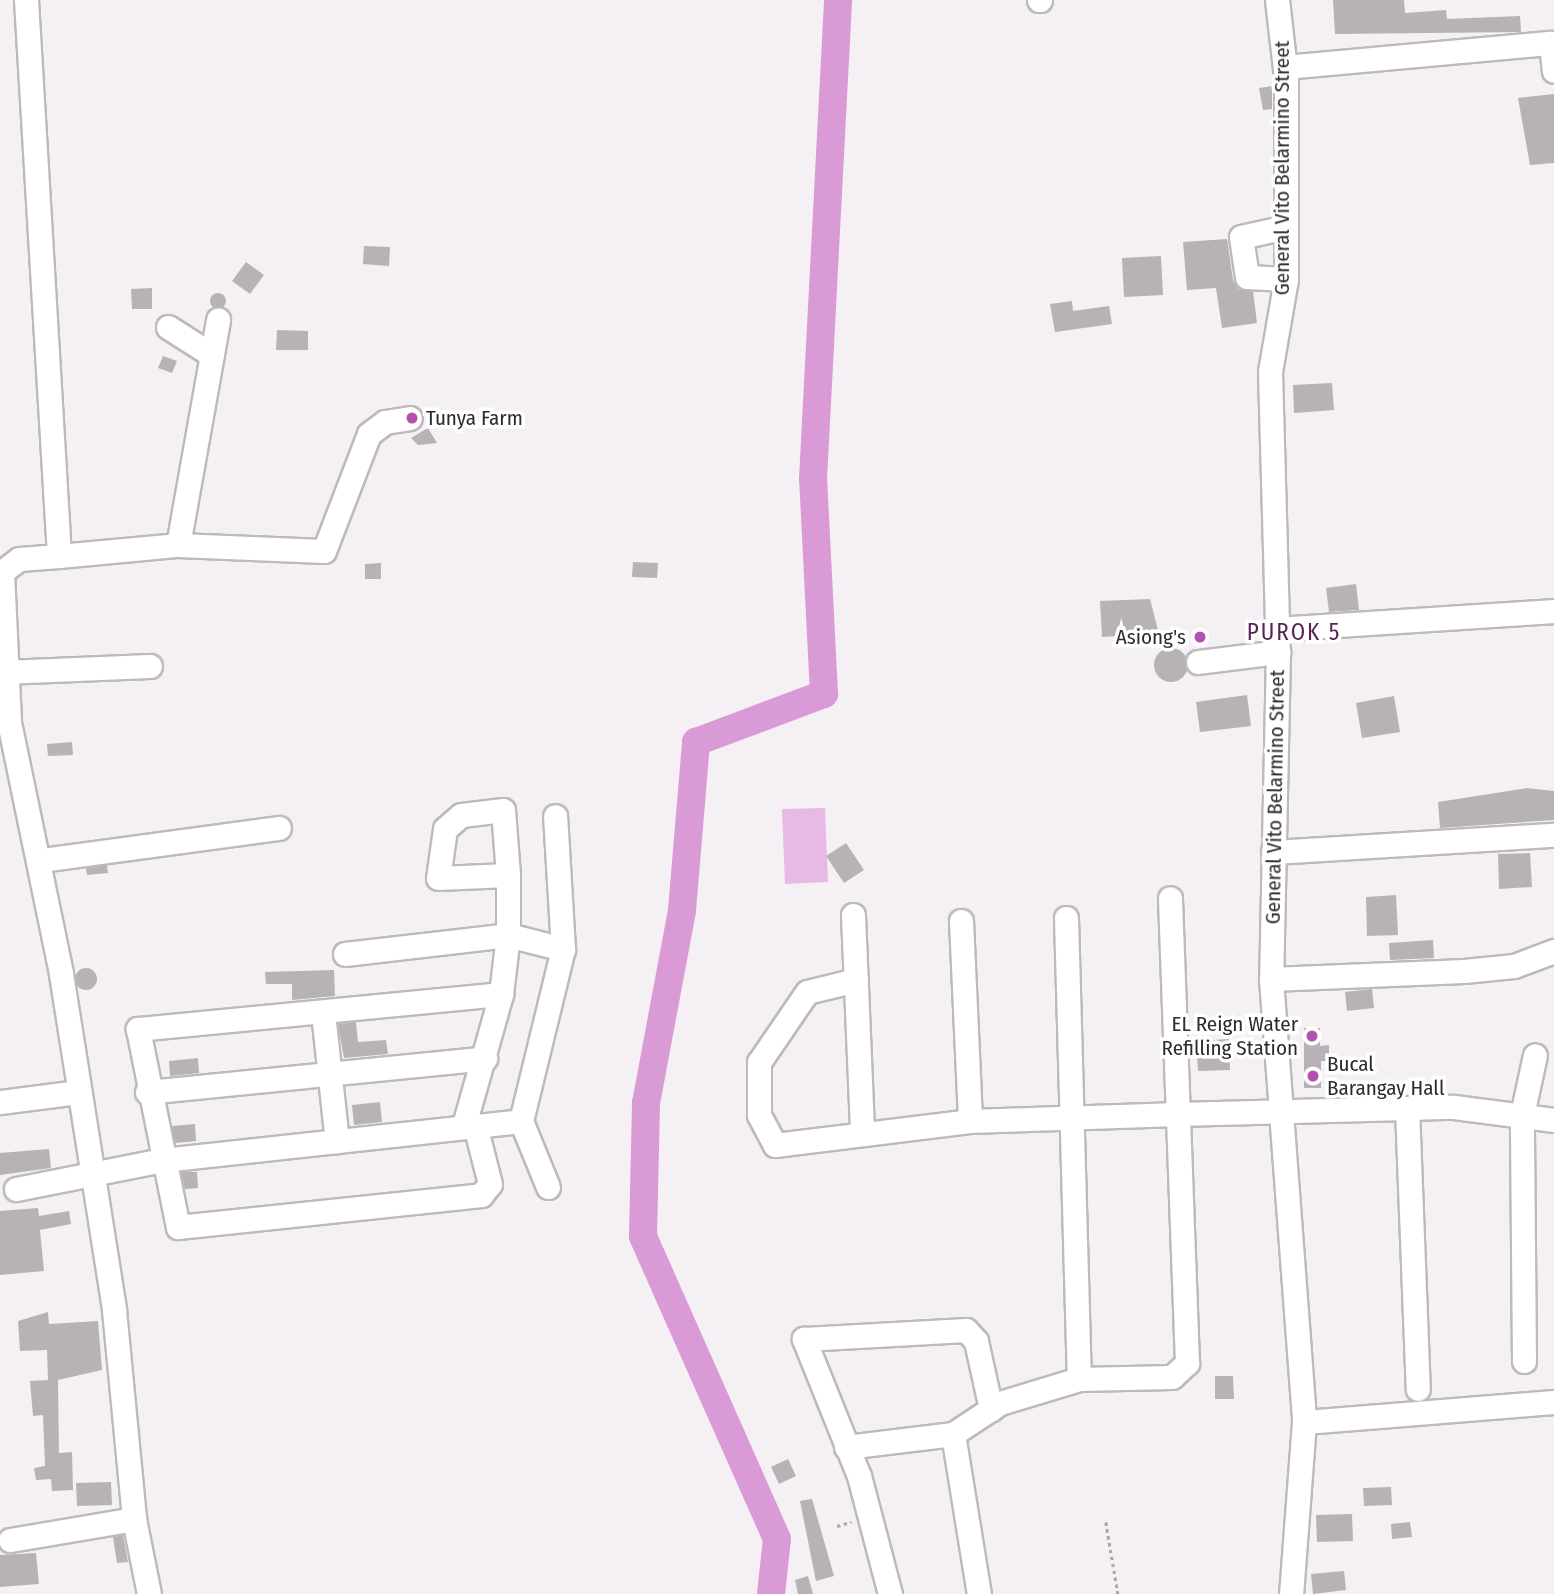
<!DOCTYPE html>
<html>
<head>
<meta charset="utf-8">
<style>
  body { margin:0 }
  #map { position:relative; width:1554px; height:1594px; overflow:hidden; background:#f5f0f4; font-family:"Fira Sans Condensed",sans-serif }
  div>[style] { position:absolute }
  .green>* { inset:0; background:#e8b9e4 }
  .river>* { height:28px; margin:-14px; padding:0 14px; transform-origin:14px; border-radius:14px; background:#da9ad5 }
  .building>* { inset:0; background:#b6b2b6 }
  .round { border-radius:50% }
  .path>* { height:2.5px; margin-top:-1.25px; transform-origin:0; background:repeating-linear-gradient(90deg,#a9a6a9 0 3.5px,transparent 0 7px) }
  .roads { filter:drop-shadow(2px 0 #bdb9bd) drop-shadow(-2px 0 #bdb9bd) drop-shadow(0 2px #bdb9bd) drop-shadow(0 -2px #bdb9bd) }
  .minor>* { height:23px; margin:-11.5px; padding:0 11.5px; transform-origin:11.5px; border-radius:11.5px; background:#fff }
  .dots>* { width:19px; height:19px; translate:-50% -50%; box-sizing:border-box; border:4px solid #fff; border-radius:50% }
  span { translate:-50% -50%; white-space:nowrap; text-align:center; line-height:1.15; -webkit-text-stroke:7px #fff; paint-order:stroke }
  .street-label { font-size:21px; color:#2d2c2d }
  .poi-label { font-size:21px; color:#2d2c2d }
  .left { translate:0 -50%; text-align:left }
  .right { translate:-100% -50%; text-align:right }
  .neighbourhood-label { font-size:23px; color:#572555; letter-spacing:2px }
</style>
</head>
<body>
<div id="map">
  <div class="green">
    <div style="clip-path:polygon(825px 808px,828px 882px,785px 884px,782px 809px)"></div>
  </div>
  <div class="river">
    <div style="left:771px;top:1594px;width:55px;rotate:-83.8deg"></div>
    <div style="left:777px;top:1539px;width:331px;rotate:-113.9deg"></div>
    <div style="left:643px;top:1236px;width:133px;rotate:-88.7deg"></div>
    <div style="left:646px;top:1103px;width:196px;rotate:-79.4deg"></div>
    <div style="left:682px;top:910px;width:169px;rotate:-85.2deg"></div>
    <div style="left:696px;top:742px;width:137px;rotate:-20.6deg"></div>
    <div style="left:824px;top:694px;width:215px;rotate:-92.9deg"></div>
    <div style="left:813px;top:479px;width:480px;rotate:-87deg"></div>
  </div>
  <div class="building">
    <div style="clip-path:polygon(1333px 0,1404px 0,1405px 13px,1446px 10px,1447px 19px,1520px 16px,1521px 32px,1335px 34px)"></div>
    <div style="clip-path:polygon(1272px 86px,1272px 109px,1263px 110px,1259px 88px)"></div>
    <div style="clip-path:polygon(1554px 94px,1554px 163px,1530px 165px,1518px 98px)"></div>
    <div style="clip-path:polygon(1227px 239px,1233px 280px,1238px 289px,1253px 291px,1257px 323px,1222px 328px,1216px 288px,1187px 290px,1183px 242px)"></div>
    <div style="clip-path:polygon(364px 246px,390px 247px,389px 266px,363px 264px)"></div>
    <div style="clip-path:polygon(1161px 256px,1163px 295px,1124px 297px,1122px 258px)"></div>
    <div style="clip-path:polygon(246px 262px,264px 275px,250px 294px,232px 281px)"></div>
    <div style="clip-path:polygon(152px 288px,152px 309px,132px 309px,131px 289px)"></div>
    <div class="round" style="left:210px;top:293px;width:16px;height:16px"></div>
    <div style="clip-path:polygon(1072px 301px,1073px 311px,1109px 306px,1112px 324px,1055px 332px,1050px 304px)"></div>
    <div style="clip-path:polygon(277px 330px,308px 331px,308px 350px,276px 350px)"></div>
    <div style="clip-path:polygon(163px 356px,177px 361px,172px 373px,158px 368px)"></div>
    <div style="clip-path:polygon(1332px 383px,1334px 410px,1294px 413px,1293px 385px)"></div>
    <div style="clip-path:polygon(428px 428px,437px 443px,418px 445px,411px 438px)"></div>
    <div style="clip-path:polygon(633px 562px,658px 563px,657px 578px,632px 577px)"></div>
    <div style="clip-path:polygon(381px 563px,381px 579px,365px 579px,365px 564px)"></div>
    <div style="clip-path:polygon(1356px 584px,1359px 610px,1329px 612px,1326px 588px)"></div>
    <div style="clip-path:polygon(1150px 599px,1159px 634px,1102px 637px,1100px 601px)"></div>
    <div class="round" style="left:1154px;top:648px;width:34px;height:34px"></div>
    <div style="clip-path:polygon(1247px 695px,1251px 726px,1200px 732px,1196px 702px)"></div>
    <div style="clip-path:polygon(1394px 696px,1400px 732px,1362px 738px,1356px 703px)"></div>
    <div style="clip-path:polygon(72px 742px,73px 755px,48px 756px,47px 744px)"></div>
    <div style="clip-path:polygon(1527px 788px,1554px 791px,1554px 820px,1440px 828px,1438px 802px)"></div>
    <div style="clip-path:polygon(846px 843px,864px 870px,844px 883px,826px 856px)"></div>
    <div style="clip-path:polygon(1530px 853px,1532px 887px,1499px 889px,1498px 854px)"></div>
    <div style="clip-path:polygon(107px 865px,108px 873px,87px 875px,86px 868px)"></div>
    <div style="clip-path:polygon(1396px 895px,1398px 935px,1367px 936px,1366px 897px)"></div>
    <div style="clip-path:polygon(1433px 940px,1434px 958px,1390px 960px,1389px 943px)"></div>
    <div class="round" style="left:75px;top:968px;width:22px;height:22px"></div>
    <div style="clip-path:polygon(334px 970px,335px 996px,292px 1000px,292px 984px,266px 984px,265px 972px)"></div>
    <div style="clip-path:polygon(1372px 989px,1374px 1008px,1347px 1011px,1345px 992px)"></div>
    <div style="clip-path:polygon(356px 1022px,358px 1042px,386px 1040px,388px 1054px,344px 1058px,338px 1024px)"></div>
    <div style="clip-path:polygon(1304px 1028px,1320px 1028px,1320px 1046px,1329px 1045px,1329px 1061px,1321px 1061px,1321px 1088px,1304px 1088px)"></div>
    <div style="clip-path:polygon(1229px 1039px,1230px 1070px,1198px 1071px,1196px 1041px)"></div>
    <div style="clip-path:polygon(198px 1058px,199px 1073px,170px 1076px,169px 1061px)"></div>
    <div style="clip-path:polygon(380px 1102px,382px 1122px,354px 1125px,352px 1105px)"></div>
    <div style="clip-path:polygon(195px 1124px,196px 1141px,175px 1143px,172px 1126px)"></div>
    <div style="clip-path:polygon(49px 1149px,51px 1168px,0 1175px,0 1153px)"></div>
    <div style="clip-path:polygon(181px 1172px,197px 1172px,198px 1188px,185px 1189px)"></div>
    <div style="clip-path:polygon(38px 1208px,39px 1216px,69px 1211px,71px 1224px,40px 1230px,44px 1271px,0 1275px,0 1211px)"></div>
    <div style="clip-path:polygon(48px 1312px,49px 1324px,98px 1321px,102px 1370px,58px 1380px,59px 1453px,72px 1452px,73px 1490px,52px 1491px,51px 1479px,36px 1480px,34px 1468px,45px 1466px,43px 1415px,33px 1416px,30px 1381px,48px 1380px,47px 1350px,20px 1351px,18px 1321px)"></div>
    <div style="clip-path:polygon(1215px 1376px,1233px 1376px,1234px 1399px,1215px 1399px)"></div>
    <div style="clip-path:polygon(788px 1459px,796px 1476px,779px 1484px,771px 1467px)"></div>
    <div style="clip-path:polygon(111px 1482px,112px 1505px,77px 1506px,76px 1483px)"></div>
    <div style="clip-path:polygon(1391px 1487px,1392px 1505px,1364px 1506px,1363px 1488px)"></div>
    <div style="clip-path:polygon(812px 1499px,834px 1576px,816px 1581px,800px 1501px)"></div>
    <div style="clip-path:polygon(1352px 1514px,1353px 1541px,1317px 1542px,1316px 1515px)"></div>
    <div style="clip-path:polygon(1410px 1522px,1412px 1537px,1392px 1539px,1391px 1524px)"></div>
    <div style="clip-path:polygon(123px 1535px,128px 1562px,117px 1563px,113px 1537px)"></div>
    <div style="clip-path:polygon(36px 1553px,39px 1584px,0 1587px,0 1555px)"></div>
    <div style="clip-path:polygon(1344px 1571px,1346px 1590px,1313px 1594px,1311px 1574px)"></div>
    <div style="clip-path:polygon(808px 1576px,813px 1594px,798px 1594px,795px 1580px)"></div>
  </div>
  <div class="path">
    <div style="left:1106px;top:1522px;width:73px;rotate:80.5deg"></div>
    <div style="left:837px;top:1526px;width:15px;rotate:-16deg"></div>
  </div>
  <div class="roads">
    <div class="minor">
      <div style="left:26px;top:0;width:557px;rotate:86.6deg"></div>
      <div style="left:59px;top:556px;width:40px;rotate:175.7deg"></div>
      <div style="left:19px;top:559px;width:21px;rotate:143deg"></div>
      <div style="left:2px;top:572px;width:150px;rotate:87.3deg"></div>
      <div style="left:9px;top:722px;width:257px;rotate:78.3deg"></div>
      <div style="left:61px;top:974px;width:340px;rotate:81deg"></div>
      <div style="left:114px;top:1310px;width:210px;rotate:84.5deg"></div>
      <div style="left:134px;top:1519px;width:76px;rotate:78.7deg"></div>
      <div style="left:1039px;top:0;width:1px"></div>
      <div style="left:1277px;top:0;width:79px;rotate:83.4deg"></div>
      <div style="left:1286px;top:78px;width:201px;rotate:90deg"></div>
      <div style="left:1286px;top:279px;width:94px;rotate:99.8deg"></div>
      <div style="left:1270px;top:372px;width:280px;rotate:88.4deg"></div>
      <div style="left:1278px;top:652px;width:327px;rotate:91.2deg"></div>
      <div style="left:1271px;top:979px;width:444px;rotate:85.7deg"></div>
      <div style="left:1304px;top:1422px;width:172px;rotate:94.3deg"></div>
      <div style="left:1285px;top:67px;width:267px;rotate:-5.2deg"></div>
      <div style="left:1551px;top:43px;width:28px;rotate:84deg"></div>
      <div style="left:1286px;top:279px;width:39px;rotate:-177deg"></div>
      <div style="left:1247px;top:277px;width:40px;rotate:-98.5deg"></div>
      <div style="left:1241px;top:237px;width:46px;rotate:-12.5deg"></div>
      <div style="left:168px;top:327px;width:52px;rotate:32.5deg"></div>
      <div style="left:178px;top:545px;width:229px;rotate:-79.9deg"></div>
      <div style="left:59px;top:556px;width:120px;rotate:-5.3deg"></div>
      <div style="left:178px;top:545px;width:146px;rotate:2.4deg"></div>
      <div style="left:324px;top:551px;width:125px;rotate:-69deg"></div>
      <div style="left:369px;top:434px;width:20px;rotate:-37deg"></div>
      <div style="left:385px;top:422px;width:25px;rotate:-9deg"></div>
      <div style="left:1276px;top:629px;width:279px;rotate:-3.7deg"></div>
      <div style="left:1198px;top:662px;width:81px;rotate:-7.1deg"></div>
      <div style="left:6px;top:672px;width:144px;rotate:-2.4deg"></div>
      <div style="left:1273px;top:852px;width:282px;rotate:-3.5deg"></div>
      <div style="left:41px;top:860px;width:240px;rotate:-7.7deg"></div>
      <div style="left:853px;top:915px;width:219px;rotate:87.6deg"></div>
      <div style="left:1066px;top:918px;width:461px;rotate:88.4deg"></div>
      <div style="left:961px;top:921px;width:200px;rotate:87.4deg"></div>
      <div style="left:345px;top:954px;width:164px;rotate:-6.6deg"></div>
      <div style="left:508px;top:935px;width:57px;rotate:14.3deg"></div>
      <div style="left:1271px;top:979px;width:193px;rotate:-2.4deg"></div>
      <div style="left:1464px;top:971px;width:50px;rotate:-5.7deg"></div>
      <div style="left:1514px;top:966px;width:43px;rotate:-20.6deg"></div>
      <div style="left:856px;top:980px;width:50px;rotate:166.2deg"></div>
      <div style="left:807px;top:992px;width:85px;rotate:124.4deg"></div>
      <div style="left:759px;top:1062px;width:53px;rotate:90deg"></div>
      <div style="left:759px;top:1115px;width:34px;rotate:62deg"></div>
      <div style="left:775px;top:1145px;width:196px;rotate:-7deg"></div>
      <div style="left:970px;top:1121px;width:208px;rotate:-1.9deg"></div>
      <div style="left:1178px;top:1114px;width:276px;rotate:-1.5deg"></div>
      <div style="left:1454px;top:1107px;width:101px;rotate:7.4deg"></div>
      <div style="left:501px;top:994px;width:59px;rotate:-83.2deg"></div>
      <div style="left:508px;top:935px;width:60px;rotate:-90deg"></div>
      <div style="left:508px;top:875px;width:65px;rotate:-94.4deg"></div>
      <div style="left:503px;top:810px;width:42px;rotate:173.2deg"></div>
      <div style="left:461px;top:815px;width:21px;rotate:139deg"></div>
      <div style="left:445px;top:829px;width:49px;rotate:98.1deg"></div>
      <div style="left:438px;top:878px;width:70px;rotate:-2.5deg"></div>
      <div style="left:323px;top:1013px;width:129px;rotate:83.8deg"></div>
      <div style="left:147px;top:1092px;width:340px;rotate:-5.7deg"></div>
      <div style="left:0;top:1102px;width:79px;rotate:-7.3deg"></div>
      <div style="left:1407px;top:1108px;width:281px;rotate:87.8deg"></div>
      <div style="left:464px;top:1125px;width:136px;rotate:-74.2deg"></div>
      <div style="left:501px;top:994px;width:365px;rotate:174.5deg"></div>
      <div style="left:138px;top:1029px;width:202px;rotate:78.6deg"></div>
      <div style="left:178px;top:1227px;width:305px;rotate:-6deg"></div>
      <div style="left:481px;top:1195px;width:14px;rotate:-51deg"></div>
      <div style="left:490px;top:1184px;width:61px;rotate:-104.3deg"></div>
      <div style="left:548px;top:1187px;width:71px;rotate:-112.2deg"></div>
      <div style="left:521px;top:1121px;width:177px;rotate:-76.3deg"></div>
      <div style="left:563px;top:949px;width:133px;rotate:-93.4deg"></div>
      <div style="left:16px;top:1189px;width:150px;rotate:-11.2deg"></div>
      <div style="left:163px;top:1160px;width:360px;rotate:-6.2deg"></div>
      <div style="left:1524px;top:1361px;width:246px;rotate:-90.5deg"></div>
      <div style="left:1522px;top:1115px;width:61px;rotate:-77.8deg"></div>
      <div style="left:1304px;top:1422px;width:251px;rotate:-4.6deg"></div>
      <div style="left:953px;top:1434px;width:162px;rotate:80.8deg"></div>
      <div style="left:846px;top:1447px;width:108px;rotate:-6.9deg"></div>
      <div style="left:953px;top:1434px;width:56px;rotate:-33.4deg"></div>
      <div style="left:1000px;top:1403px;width:83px;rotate:-16.9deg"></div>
      <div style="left:1079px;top:1379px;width:93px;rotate:-1.2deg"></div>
      <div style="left:1172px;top:1377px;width:21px;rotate:-43deg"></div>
      <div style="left:1187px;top:1363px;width:465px;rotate:-92.1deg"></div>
      <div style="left:10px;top:1540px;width:126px;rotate:-9.6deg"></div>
      <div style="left:890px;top:1594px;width:122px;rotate:-104.7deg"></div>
      <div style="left:859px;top:1476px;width:148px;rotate:-111.9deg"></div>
      <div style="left:804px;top:1339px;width:162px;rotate:-3.2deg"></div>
      <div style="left:966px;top:1330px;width:15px;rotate:48deg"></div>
      <div style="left:976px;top:1341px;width:70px;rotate:77.6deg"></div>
    </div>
  </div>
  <div class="dots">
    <div style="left:412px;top:418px;background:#b64fb2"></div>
    <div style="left:1200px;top:637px;background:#b64fb2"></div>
    <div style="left:1312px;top:1036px;background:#b64fb2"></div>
    <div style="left:1313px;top:1076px;background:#b64fb2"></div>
  </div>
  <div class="street-label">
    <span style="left:1282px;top:168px;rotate:-90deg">General Vito Belarmino Street</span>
    <span style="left:1275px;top:797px;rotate:-89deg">General Vito Belarmino Street</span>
  </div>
  <div class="poi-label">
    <span class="left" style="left:426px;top:418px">Tunya Farm</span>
    <span class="right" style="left:1186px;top:637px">Asiong's</span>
    <span class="right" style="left:1298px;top:1036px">EL Reign Water<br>Refilling Station</span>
    <span class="left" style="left:1327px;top:1076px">Bucal<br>Barangay Hall</span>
  </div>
  <div class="neighbourhood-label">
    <span style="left:1294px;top:632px">PUROK 5</span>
  </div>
</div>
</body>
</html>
